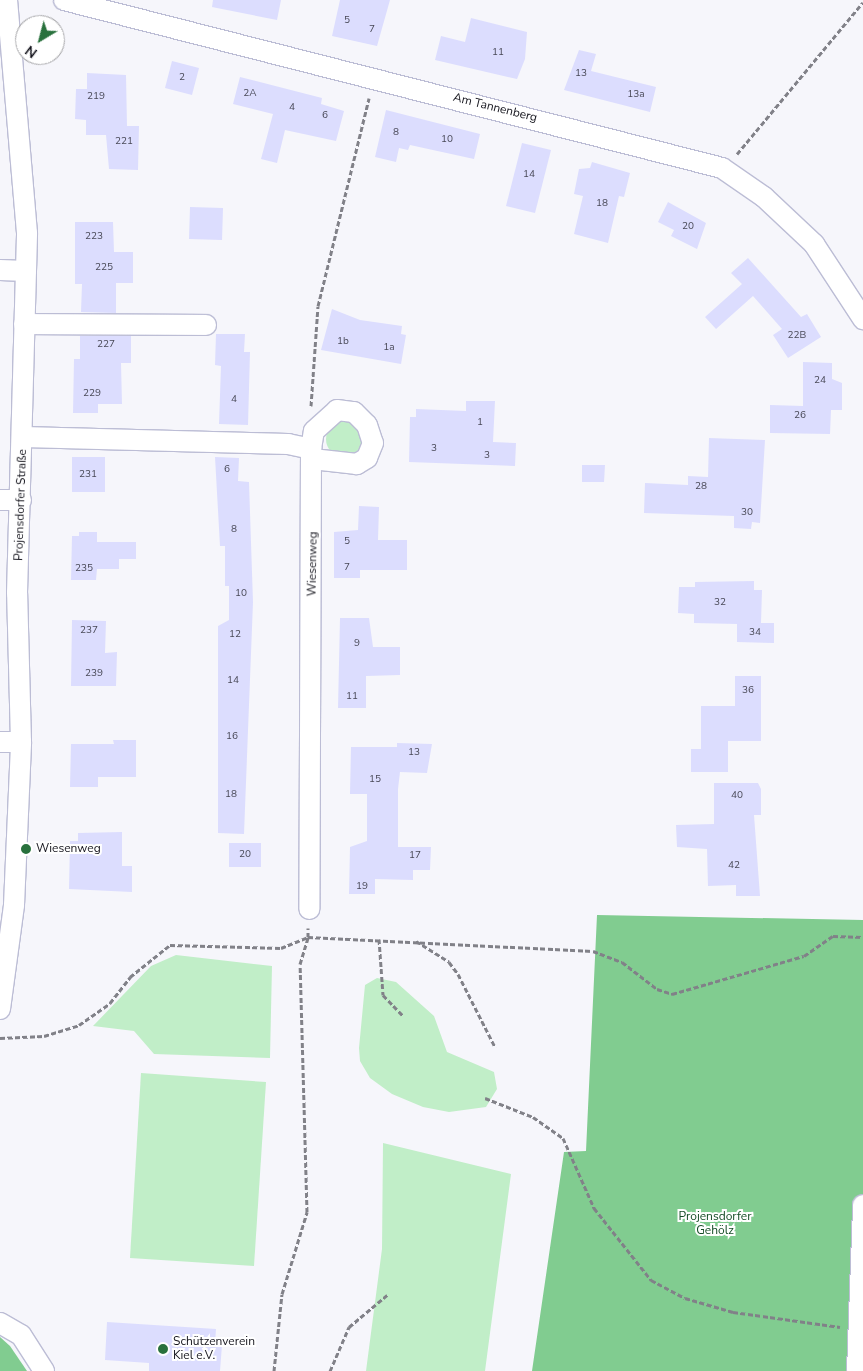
<!DOCTYPE html>
<html>
<head>
<meta charset="utf-8">
<style>
  body { margin:0 }
  #map { position:relative; width:863px; height:1371px; overflow:hidden; background:#f6f6fb; font-family:"Nunito Sans",sans-serif }
  div>[style] { position:absolute }
  .green>* { inset:0; background:#c1eec8 }
  .round { border-radius:50% }
  .forest>* { inset:0; background:#81cc90 }
  .building>* { inset:0; background:#dcddfe }
  .path>* { height:3px; margin-top:-1.5px; transform-origin:0; background:repeating-linear-gradient(90deg,#818188 0 5px,transparent 0 7.5px) }
  .roads { filter:drop-shadow(1px 0 #bcbdd5) drop-shadow(-1px 0 #bcbdd5) drop-shadow(0 1px #bcbdd5) drop-shadow(0 -1px #bcbdd5) }
  .minor>* { height:20px; margin:-10px; padding:0 10px; transform-origin:10px; border-radius:10px; background:#fff }
  .dots>* { width:14px; height:14px; translate:-50% -50%; box-sizing:border-box; border:2px solid #fff; border-radius:50% }
  span { translate:-50% -50%; white-space:nowrap; text-align:center; line-height:1.15; -webkit-text-stroke:4px #fff; paint-order:stroke }
  .number-label { font-size:10px; color:#484856 }
  .number-label span { -webkit-text-stroke-width:0 }
  .street-label { font-size:12px; color:#16161e }
  .poi-label { font-size:12px; color:#16161e }
  .left { translate:0 -50%; text-align:left }
  .park-label { font-size:12px; color:#144b25 }
  .north { position:absolute; left:15px; top:15px; width:50px; height:50px; box-sizing:border-box; background:#fff; border:1px solid #a2a2a5; border-radius:50%; rotate:217deg; font-size:14px; font-weight:700; line-height:20px; text-align:center; color:#16161e }
  .north::after { content:''; display:block; margin:auto; width:18px; height:22px; background:#29713d; clip-path:polygon(50% 0,100% 100%,50% 72%,0 100%) }
</style>
</head>
<body>
<div id="map">
  <div class="green">
    <div class="round" style="left:326px;top:421px;width:36px;height:36px"></div>
    <div style="clip-path:polygon(176px 955px,272px 966px,270px 1058px,154px 1054px,134px 1031px,93px 1026px,151px 966px)"></div>
    <div style="clip-path:polygon(377px 978px,396px 982px,434px 1016px,447px 1052px,494px 1072px,497px 1089px,486px 1107px,449px 1112px,423px 1107px,392px 1094px,370px 1078px,360px 1061px,359px 1048px,365px 985px)"></div>
    <div style="clip-path:polygon(141px 1073px,266px 1082px,254px 1266px,130px 1258px)"></div>
    <div style="clip-path:polygon(383px 1143px,511px 1174px,485px 1371px,366px 1371px,382px 1249px)"></div>
  </div>
  <div class="forest">
    <div style="clip-path:polygon(597px 915px,863px 920px,863px 1371px,532px 1371px,564px 1152px,586px 1151px)"></div>
    <div style="clip-path:polygon(0 1337px,10px 1346px,27px 1371px,0 1371px)"></div>
  </div>
  <div class="building">
    <div style="clip-path:polygon(213px 0,281px 0,277px 20px,212px 7px)"></div>
    <div style="clip-path:polygon(340px 0,390px 0,377px 46px,332px 36px)"></div>
    <div style="clip-path:polygon(471px 18px,527px 32px,525px 59px,517px 79px,435px 60px,441px 36px,465px 42px)"></div>
    <div style="clip-path:polygon(579px 50px,596px 54px,591px 71px,656px 87px,650px 112px,564px 90px)"></div>
    <div style="clip-path:polygon(172px 61px,199px 68px,192px 95px,165px 88px)"></div>
    <div style="clip-path:polygon(87px 73px,126px 75px,127px 126px,139px 126px,138px 170px,109px 169px,106px 135px,86px 135px,86px 120px,75px 119px,76px 89px,87px 89px)"></div>
    <div style="clip-path:polygon(240px 77px,322px 98px,321px 104px,344px 111px,336px 141px,285px 130px,277px 163px,261px 159px,273px 114px,233px 104px)"></div>
    <div style="clip-path:polygon(386px 110px,480px 134px,474px 159px,410px 145px,408px 150px,399px 148px,396px 162px,375px 157px)"></div>
    <div style="clip-path:polygon(522px 143px,551px 150px,535px 213px,506px 206px)"></div>
    <div style="clip-path:polygon(592px 162px,630px 173px,624px 197px,619px 196px,608px 243px,574px 234px,583px 196px,574px 194px,579px 169px,590px 168px)"></div>
    <div style="clip-path:polygon(668px 202px,706px 223px,697px 249px,671px 236px,674px 230px,658px 222px)"></div>
    <div style="clip-path:polygon(190px 207px,223px 208px,222px 240px,189px 239px)"></div>
    <div style="clip-path:polygon(75px 222px,113px 222px,114px 252px,133px 252px,133px 283px,116px 283px,116px 313px,81px 312px,82px 284px,75px 284px)"></div>
    <div style="clip-path:polygon(748px 258px,801px 317px,807px 314px,821px 337px,788px 358px,773px 335px,782px 329px,753px 296px,716px 329px,705px 317px,742px 284px,731px 273px)"></div>
    <div style="clip-path:polygon(332px 309px,360px 320px,402px 326px,401px 334px,406px 335px,401px 364px,321px 350px)"></div>
    <div style="clip-path:polygon(216px 334px,245px 334px,244px 352px,250px 352px,248px 425px,219px 424px,221px 366px,215px 365px)"></div>
    <div style="clip-path:polygon(80px 336px,131px 336px,131px 363px,121px 363px,122px 404px,98px 404px,98px 413px,73px 413px,74px 359px,80px 359px)"></div>
    <div style="clip-path:polygon(803px 362px,832px 363px,832px 379px,842px 383px,842px 410px,831px 410px,830px 434px,770px 433px,770px 405px,803px 406px)"></div>
    <div style="clip-path:polygon(466px 401px,495px 401px,493px 442px,516px 443px,515px 466px,409px 462px,410px 417px,416px 417px,416px 409px,466px 411px)"></div>
    <div style="clip-path:polygon(709px 438px,765px 440px,760px 523px,752px 522px,751px 529px,734px 528px,734px 516px,644px 513px,645px 483px,688px 485px,688px 476px,708px 477px)"></div>
    <div style="clip-path:polygon(72px 457px,105px 457px,105px 492px,72px 492px)"></div>
    <div style="clip-path:polygon(215px 457px,239px 458px,238px 481px,249px 482px,253px 602px,244px 834px,218px 833px,218px 626px,229px 620px,229px 586px,225px 586px,225px 546px,220px 546px)"></div>
    <div style="clip-path:polygon(582px 465px,605px 465px,604px 482px,582px 482px)"></div>
    <div style="clip-path:polygon(359px 506px,379px 507px,378px 540px,407px 540px,407px 570px,360px 570px,360px 578px,334px 578px,334px 532px,358px 530px)"></div>
    <div style="clip-path:polygon(79px 532px,97px 532px,97px 542px,136px 542px,136px 559px,119px 559px,119px 569px,97px 569px,96px 580px,71px 580px,72px 536px,79px 536px)"></div>
    <div style="clip-path:polygon(754px 581px,754px 590px,762px 590px,761px 623px,774px 623px,774px 643px,737px 642px,737px 624px,694px 623px,694px 614px,678px 613px,679px 587px,695px 587px,695px 582px)"></div>
    <div style="clip-path:polygon(340px 618px,369px 618px,373px 647px,400px 647px,400px 675px,366px 676px,366px 708px,338px 708px)"></div>
    <div style="clip-path:polygon(72px 620px,106px 621px,105px 653px,117px 652px,116px 686px,71px 686px)"></div>
    <div style="clip-path:polygon(735px 676px,761px 676px,761px 741px,728px 741px,728px 772px,691px 772px,691px 749px,701px 749px,701px 706px,735px 706px)"></div>
    <div style="clip-path:polygon(113px 740px,136px 740px,136px 777px,98px 777px,98px 787px,70px 787px,71px 744px,114px 744px)"></div>
    <div style="clip-path:polygon(397px 743px,432px 744px,427px 773px,400px 772px,398px 789px,398px 847px,431px 847px,430px 870px,413px 870px,413px 880px,375px 879px,375px 894px,349px 894px,350px 847px,367px 841px,367px 794px,350px 794px,351px 747px,397px 747px)"></div>
    <div style="clip-path:polygon(714px 783px,758px 783px,761px 789px,761px 815px,754px 815px,760px 896px,736px 896px,736px 885px,708px 886px,707px 849px,677px 847px,676px 825px,714px 824px)"></div>
    <div style="clip-path:polygon(122px 832px,122px 866px,132px 866px,132px 892px,69px 889px,70px 841px,78px 841px,78px 833px)"></div>
    <div style="clip-path:polygon(229px 843px,261px 843px,261px 867px,229px 867px)"></div>
    <div style="clip-path:polygon(107px 1322px,216px 1329px,215px 1344px,222px 1345px,220px 1371px,149px 1371px,149px 1363px,105px 1360px)"></div>
  </div>
  <div class="path">
    <div style="left:737px;top:154px;width:197px;rotate:-50.3deg"></div>
    <div style="left:311px;top:406px;width:100px;rotate:-86deg"></div>
    <div style="left:318px;top:306px;width:214px;rotate:-76.2deg"></div>
    <div style="left:379px;top:939px;width:56px;rotate:85.9deg"></div>
    <div style="left:383px;top:995px;width:29px;rotate:46deg"></div>
    <div style="left:416px;top:941px;width:39px;rotate:32deg"></div>
    <div style="left:449px;top:962px;width:15px;rotate:53deg"></div>
    <div style="left:458px;top:974px;width:82px;rotate:63.1deg"></div>
    <div style="left:0;top:1038px;width:44px;rotate:-2.6deg"></div>
    <div style="left:44px;top:1036px;width:37px;rotate:-17deg"></div>
    <div style="left:79px;top:1025px;width:38px;rotate:-35deg"></div>
    <div style="left:110px;top:1003px;width:33px;rotate:-52deg"></div>
    <div style="left:130px;top:977px;width:51px;rotate:-38.7deg"></div>
    <div style="left:170px;top:945px;width:111px;rotate:1.5deg"></div>
    <div style="left:281px;top:948px;width:29px;rotate:-22deg"></div>
    <div style="left:308px;top:937px;width:9px;rotate:-90deg"></div>
    <div style="left:485px;top:1098px;width:52px;rotate:21.6deg"></div>
    <div style="left:533px;top:1117px;width:37px;rotate:35deg"></div>
    <div style="left:563px;top:1138px;width:77px;rotate:66.1deg"></div>
    <div style="left:594px;top:1208px;width:92px;rotate:51.6deg"></div>
    <div style="left:651px;top:1280px;width:38px;rotate:28deg"></div>
    <div style="left:685px;top:1298px;width:50px;rotate:16.3deg"></div>
    <div style="left:733px;top:1312px;width:108px;rotate:8deg"></div>
    <div style="left:274px;top:1371px;width:77px;rotate:-84.1deg"></div>
    <div style="left:282px;top:1294px;width:86px;rotate:-73deg"></div>
    <div style="left:307px;top:1212px;width:248px;rotate:-91.6deg"></div>
    <div style="left:300px;top:964px;width:28px;rotate:-73deg"></div>
    <div style="left:308px;top:937px;width:285px;rotate:2.8deg"></div>
    <div style="left:593px;top:951px;width:31px;rotate:21deg"></div>
    <div style="left:622px;top:962px;width:44px;rotate:37.6deg"></div>
    <div style="left:657px;top:989px;width:16px;rotate:18deg"></div>
    <div style="left:672px;top:994px;width:137px;rotate:-16.1deg"></div>
    <div style="left:804px;top:956px;width:35px;rotate:-35deg"></div>
    <div style="left:833px;top:936px;width:30px;rotate:2deg"></div>
    <div style="left:330px;top:1371px;width:48px;rotate:-66.6deg"></div>
    <div style="left:349px;top:1327px;width:50px;rotate:-40.1deg"></div>
  </div>
  <div class="roads">
    <div class="minor">
      <div style="left:64px;top:0;width:679px;rotate:14.32deg"></div>
      <div style="left:722px;top:168px;width:51px;rotate:34.6deg"></div>
      <div style="left:764px;top:197px;width:69px;rotate:43.2deg"></div>
      <div style="left:814px;top:244px;width:90px;rotate:56.8deg"></div>
      <div style="left:0;top:270px;width:26px;rotate:2deg"></div>
      <div style="left:24px;top:324px;width:182px;rotate:0.3deg"></div>
      <div style="left:23px;top:437px;width:265px;rotate:1.5deg"></div>
      <div style="left:288px;top:444px;width:24px;rotate:12deg"></div>
      <div style="left:311px;top:449px;width:460px;rotate:90.2deg"></div>
      <div style="left:311px;top:449px;width:18px;rotate:-81deg"></div>
      <div style="left:314px;top:431px;width:31px;rotate:-42deg"></div>
      <div style="left:337px;top:410px;width:17px;rotate:7deg"></div>
      <div style="left:354px;top:412px;width:18px;rotate:45deg"></div>
      <div style="left:367px;top:425px;width:19px;rotate:72deg"></div>
      <div style="left:373px;top:443px;width:16px;rotate:112deg"></div>
      <div style="left:367px;top:458px;width:12px;rotate:149deg"></div>
      <div style="left:357px;top:464px;width:45px;rotate:-173.7deg"></div>
      <div style="left:0;top:500px;width:21px"></div>
      <div style="left:0;top:742px;width:21px"></div>
      <div style="left:0;top:1009px;width:105px;rotate:-82.3deg"></div>
      <div style="left:14px;top:905px;width:163px;rotate:-87.5deg"></div>
      <div style="left:21px;top:742px;width:149px;rotate:-91.5deg"></div>
      <div style="left:17px;top:593px;width:360px;rotate:-88.4deg"></div>
      <div style="left:27px;top:233px;width:234px;rotate:-94.9deg"></div>
      <div style="left:0;top:1323px;width:24px;rotate:30deg"></div>
      <div style="left:21px;top:1335px;width:43px;rotate:57.4deg"></div>
      <div style="left:857px;top:1371px;width:166px;rotate:-87.9deg"></div>
    </div>
  </div>
  <div class="dots">
    <div style="left:26px;top:849px;background:#29713d"></div>
    <div style="left:163px;top:1349px;background:#29713d"></div>
  </div>
  <div class="number-label">
    <span style="left:347px;top:21px">5</span>
    <span style="left:372px;top:30px">7</span>
    <span style="left:498px;top:53px">11</span>
    <span style="left:581px;top:74px">13</span>
    <span style="left:182px;top:78px">2</span>
    <span style="left:250px;top:94px">2A</span>
    <span style="left:636px;top:95px">13a</span>
    <span style="left:96px;top:97px">219</span>
    <span style="left:292px;top:108px">4</span>
    <span style="left:325px;top:116px">6</span>
    <span style="left:396px;top:133px">8</span>
    <span style="left:447px;top:140px">10</span>
    <span style="left:124px;top:142px">221</span>
    <span style="left:529px;top:175px">14</span>
    <span style="left:602px;top:204px">18</span>
    <span style="left:688px;top:227px">20</span>
    <span style="left:94px;top:237px">223</span>
    <span style="left:104px;top:268px">225</span>
    <span style="left:797px;top:336px">22B</span>
    <span style="left:343px;top:342px">1b</span>
    <span style="left:106px;top:345px">227</span>
    <span style="left:389px;top:348px">1a</span>
    <span style="left:820px;top:381px">24</span>
    <span style="left:92px;top:394px">229</span>
    <span style="left:234px;top:400px">4</span>
    <span style="left:800px;top:416px">26</span>
    <span style="left:480px;top:423px">1</span>
    <span style="left:434px;top:449px">3</span>
    <span style="left:487px;top:456px">3</span>
    <span style="left:227px;top:470px">6</span>
    <span style="left:88px;top:475px">231</span>
    <span style="left:701px;top:487px">28</span>
    <span style="left:747px;top:513px">30</span>
    <span style="left:234px;top:530px">8</span>
    <span style="left:347px;top:542px">5</span>
    <span style="left:347px;top:568px">7</span>
    <span style="left:84px;top:569px">235</span>
    <span style="left:241px;top:594px">10</span>
    <span style="left:720px;top:603px">32</span>
    <span style="left:89px;top:631px">237</span>
    <span style="left:755px;top:633px">34</span>
    <span style="left:235px;top:635px">12</span>
    <span style="left:357px;top:644px">9</span>
    <span style="left:94px;top:674px">239</span>
    <span style="left:233px;top:681px">14</span>
    <span style="left:748px;top:691px">36</span>
    <span style="left:352px;top:697px">11</span>
    <span style="left:232px;top:737px">16</span>
    <span style="left:414px;top:753px">13</span>
    <span style="left:375px;top:780px">15</span>
    <span style="left:231px;top:795px">18</span>
    <span style="left:737px;top:796px">40</span>
    <span style="left:245px;top:855px">20</span>
    <span style="left:415px;top:856px">17</span>
    <span style="left:734px;top:866px">42</span>
    <span style="left:362px;top:887px">19</span>
  </div>
  <div class="street-label">
    <span style="left:495px;top:108px;rotate:14deg">Am Tannenberg</span>
    <span style="left:21px;top:505px;rotate:-88deg">Projensdorfer Straße</span>
    <span style="left:313px;top:564px;rotate:-89deg">Wiesenweg</span>
  </div>
  <div class="poi-label">
    <span class="left" style="left:36px;top:849px">Wiesenweg</span>
    <span class="left" style="left:173px;top:1349px">Schützenverein<br>Kiel e.V.</span>
  </div>
  <div class="park-label">
    <span style="left:715px;top:1224px">Projensdorfer<br>Gehölz</span>
  </div>
  <div class="north">N</div>
</div>
</body>
</html>
